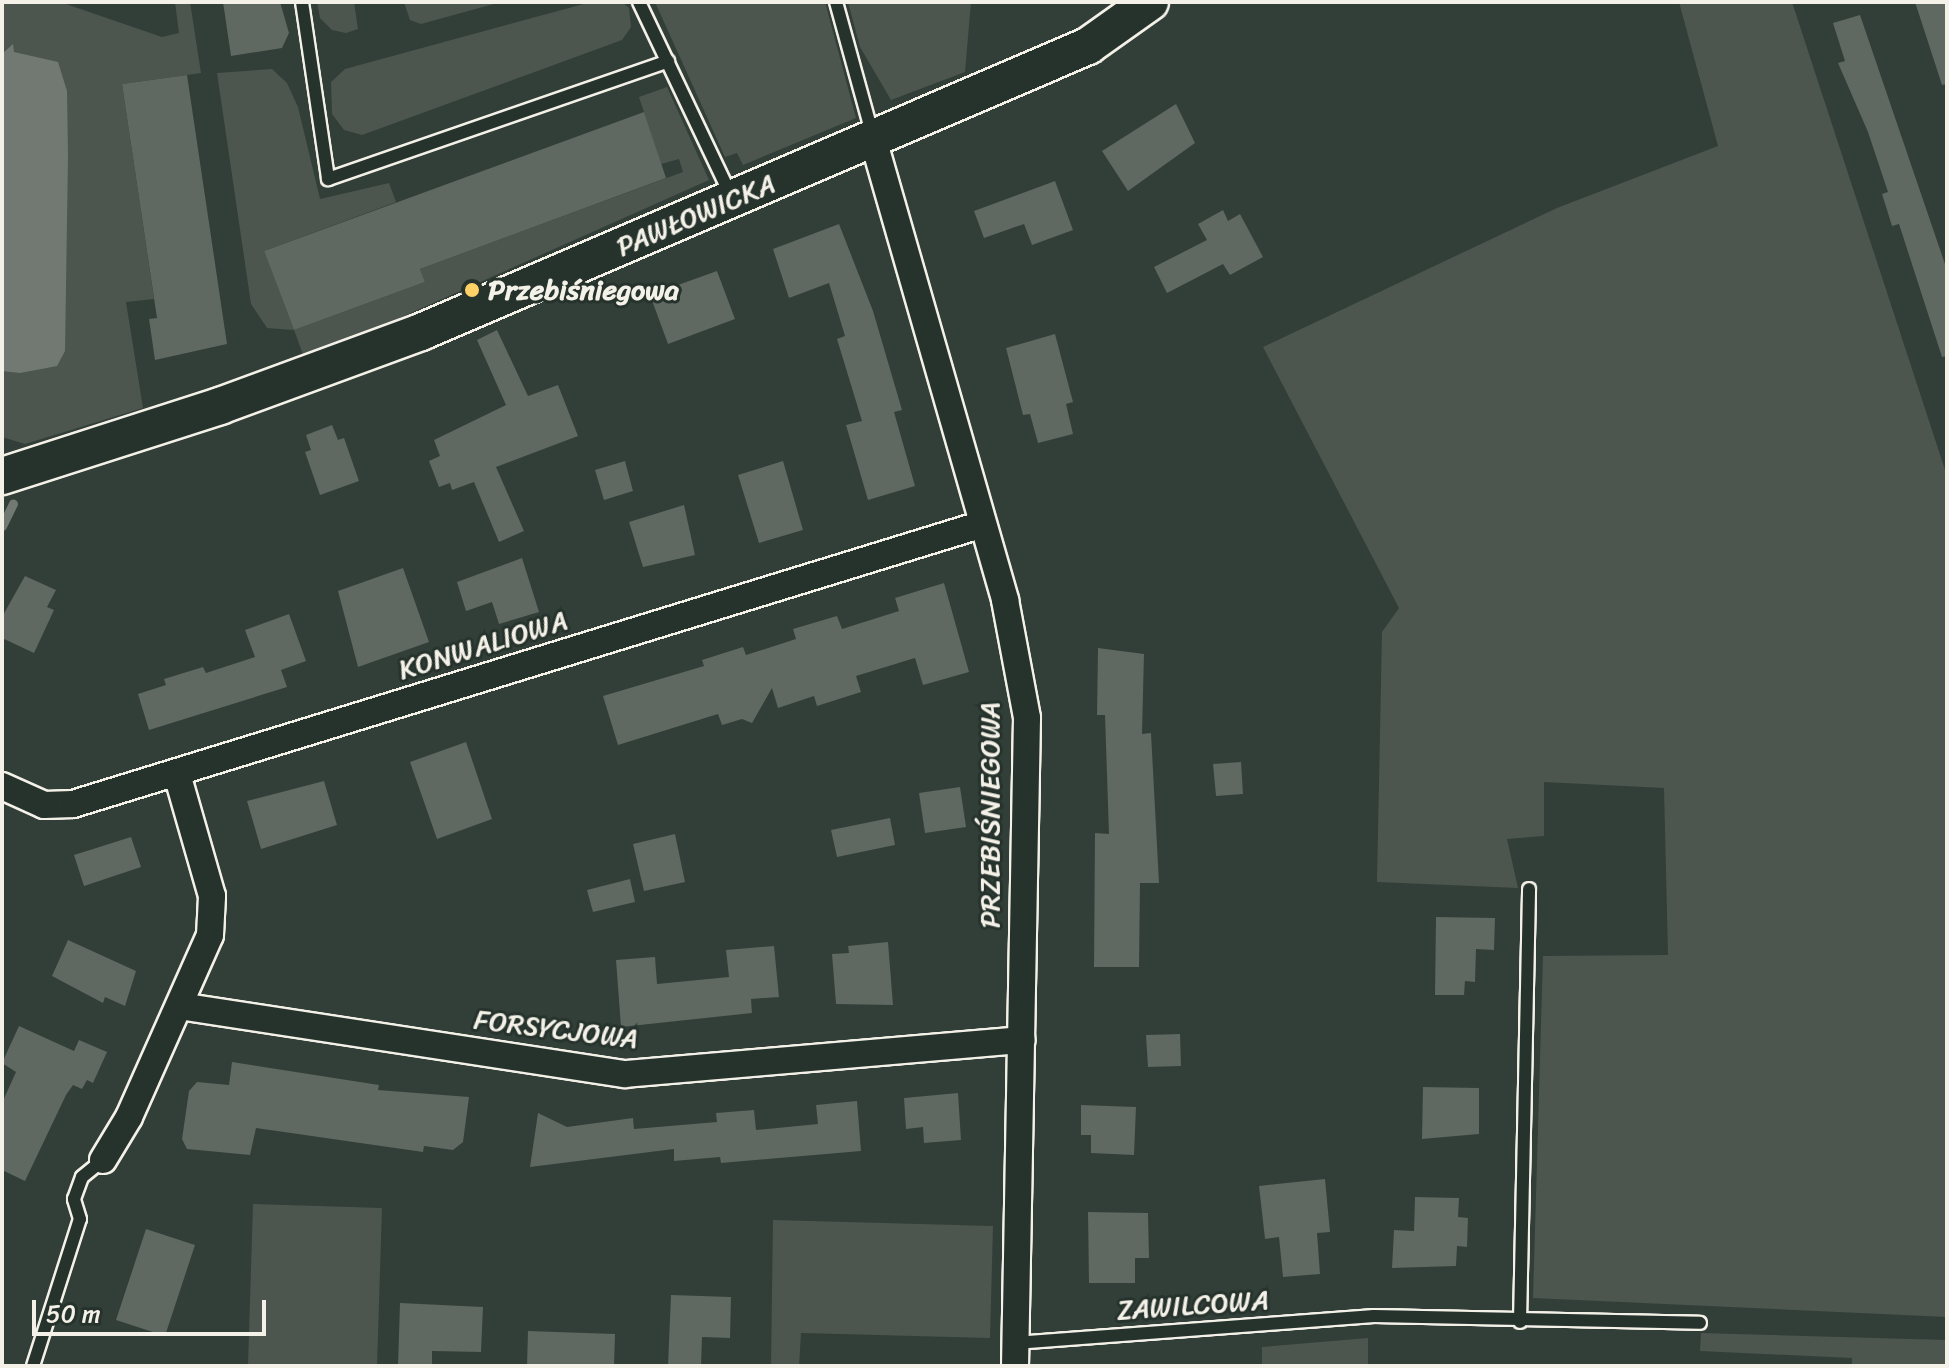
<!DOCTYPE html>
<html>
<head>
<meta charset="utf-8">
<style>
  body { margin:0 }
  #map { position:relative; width:1949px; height:1368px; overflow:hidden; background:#323e38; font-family:Sriracha,sans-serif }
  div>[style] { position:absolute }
  .green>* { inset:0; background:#4c564f }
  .water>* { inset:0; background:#727972 }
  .stream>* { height:9px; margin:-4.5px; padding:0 4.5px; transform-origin:4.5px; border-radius:4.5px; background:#727972 }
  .building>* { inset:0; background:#5f6861 }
  .roads { filter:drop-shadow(2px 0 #f4f1e8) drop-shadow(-2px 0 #f4f1e8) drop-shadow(0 2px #f4f1e8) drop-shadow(0 -2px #f4f1e8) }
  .lane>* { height:12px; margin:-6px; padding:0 6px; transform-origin:6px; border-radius:6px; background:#26332d }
  .street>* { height:26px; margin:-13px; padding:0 13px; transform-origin:13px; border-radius:13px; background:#26332d }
  .secondary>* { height:36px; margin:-18px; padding:0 18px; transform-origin:18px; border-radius:18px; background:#26332d }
  .dots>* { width:22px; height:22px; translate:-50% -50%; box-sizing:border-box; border:4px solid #26332d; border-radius:50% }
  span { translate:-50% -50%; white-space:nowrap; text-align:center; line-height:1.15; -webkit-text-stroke:6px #26332d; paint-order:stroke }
  .street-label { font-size:28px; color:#f4f1e8 }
  .poi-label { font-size:28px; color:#f4f1e8; font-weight:700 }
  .left { translate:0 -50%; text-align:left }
  .frame { position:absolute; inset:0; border:4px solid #f4f1e8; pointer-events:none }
  .scale { position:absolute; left:32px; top:1300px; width:234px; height:36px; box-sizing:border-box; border:4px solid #f4f1e8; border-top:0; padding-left:10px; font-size:24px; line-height:28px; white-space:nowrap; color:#f4f1e8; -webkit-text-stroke:6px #26332d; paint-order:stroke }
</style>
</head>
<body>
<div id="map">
  <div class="green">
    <div style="clip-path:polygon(2px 2px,60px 2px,162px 37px,179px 33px,175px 2px,190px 2px,201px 73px,122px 84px,154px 299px,126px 302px,143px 408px,25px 444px,2px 437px)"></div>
    <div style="clip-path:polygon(317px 2px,354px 2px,358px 29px,346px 33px,332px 30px,320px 18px)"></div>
    <div style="clip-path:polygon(404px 2px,501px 2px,421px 24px,410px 20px)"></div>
    <div style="clip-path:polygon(591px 2px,622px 2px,629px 8px,631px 27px,622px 40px,362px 135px,344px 130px,332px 114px,331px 82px,345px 69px)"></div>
    <div style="clip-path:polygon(655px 2px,825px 2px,856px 118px,743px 165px,737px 153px,725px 157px)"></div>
    <div style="clip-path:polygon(848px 2px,971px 2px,965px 72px,891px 100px,860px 47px)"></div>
    <div style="clip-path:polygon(1679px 2px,1792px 2px,1947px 476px,1947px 1317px,1533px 1298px,1543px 956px,1668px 955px,1664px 788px,1544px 782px,1544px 836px,1507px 839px,1518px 888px,1377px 882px,1382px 632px,1399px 608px,1263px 347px,1557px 208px,1718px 146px)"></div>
    <div style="clip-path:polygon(272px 69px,287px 83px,298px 107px,320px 199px,389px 183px,396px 202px,264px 251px,294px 330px,425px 282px,420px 269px,683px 172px,679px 159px,661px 164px,639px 97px,667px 87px,709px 180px,305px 360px,294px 330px,267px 328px,251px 304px,217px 73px)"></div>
    <div style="clip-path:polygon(253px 1204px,382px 1208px,377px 1366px,248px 1366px)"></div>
    <div style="clip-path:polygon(773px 1220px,993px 1226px,990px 1338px,801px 1333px,799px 1366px,771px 1366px)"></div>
    <div style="clip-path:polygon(1701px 1333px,1947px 1340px,1947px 1366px,1852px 1366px,1852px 1358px,1700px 1351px)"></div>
    <div style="clip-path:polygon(1368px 1338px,1368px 1366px,1262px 1366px,1262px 1347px)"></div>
  </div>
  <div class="water">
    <div style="clip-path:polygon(13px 44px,14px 52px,58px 62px,67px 91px,68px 155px,65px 351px,57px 366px,20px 373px,2px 371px,2px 54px)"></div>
  </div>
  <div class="stream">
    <div style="left:2px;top:526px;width:25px;rotate:-64deg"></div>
  </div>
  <div class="building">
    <div style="clip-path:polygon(223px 2px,280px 2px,289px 33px,282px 48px,231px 56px)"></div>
    <div style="clip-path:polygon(1915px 2px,1947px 2px,1947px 84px,1942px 85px)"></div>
    <div style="clip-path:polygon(1860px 15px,1947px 270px,1947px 356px,1942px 357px,1899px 224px,1892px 226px,1882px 194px,1888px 192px,1868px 132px,1838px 63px,1845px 61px,1833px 23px)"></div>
    <div style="clip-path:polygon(187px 75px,227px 344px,155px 360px,149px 319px,157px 318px,122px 84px)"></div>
    <div style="clip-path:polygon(1176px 104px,1195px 143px,1128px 191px,1102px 151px)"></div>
    <div style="clip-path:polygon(644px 112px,666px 178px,420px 269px,425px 282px,294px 330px,264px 251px)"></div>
    <div style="clip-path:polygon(1055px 181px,1073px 230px,1032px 245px,1024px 224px,984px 238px,974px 211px)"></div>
    <div style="clip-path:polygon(1223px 210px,1228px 221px,1240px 214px,1263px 257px,1230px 275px,1223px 264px,1167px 293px,1154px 267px,1207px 240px,1198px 224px)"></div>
    <div style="clip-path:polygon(839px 224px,873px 311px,902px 410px,894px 412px,915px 486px,868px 500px,846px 425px,862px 421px,837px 339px,845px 336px,829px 283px,789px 298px,773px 249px)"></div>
    <div style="clip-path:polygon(717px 271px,735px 319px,668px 344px,650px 295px)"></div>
    <div style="clip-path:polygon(497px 330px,528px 396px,558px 385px,578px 436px,496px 467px,524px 531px,499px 542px,474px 482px,452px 490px,450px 483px,439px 487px,429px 461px,440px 456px,434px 440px,506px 405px,477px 340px)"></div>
    <div style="clip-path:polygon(1055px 334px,1073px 402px,1066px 404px,1073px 434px,1038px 443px,1030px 414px,1023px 415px,1006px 348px)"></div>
    <div style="clip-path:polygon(332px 425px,338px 440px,344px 438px,359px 481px,320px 495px,305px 452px,311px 450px,306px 435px)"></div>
    <div style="clip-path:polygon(625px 461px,633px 491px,604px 500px,595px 470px)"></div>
    <div style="clip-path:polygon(783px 461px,803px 530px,759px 543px,738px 475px)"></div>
    <div style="clip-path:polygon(684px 505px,695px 555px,643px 567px,629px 522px)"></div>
    <div style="clip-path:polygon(522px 558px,539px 612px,499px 624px,492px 602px,466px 611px,457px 582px)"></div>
    <div style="clip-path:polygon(403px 568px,429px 642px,358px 667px,338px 591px)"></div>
    <div style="clip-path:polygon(25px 576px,56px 590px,47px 607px,54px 610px,34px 653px,2px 638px,2px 617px)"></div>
    <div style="clip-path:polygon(944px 583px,969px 672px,923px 685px,915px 658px,856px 676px,861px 692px,817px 706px,814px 696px,778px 708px,772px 688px,752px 723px,742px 719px,722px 725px,718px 714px,618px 745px,603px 696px,704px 666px,702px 660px,743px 647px,746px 655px,796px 639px,793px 629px,837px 616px,842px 629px,899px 611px,895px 598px)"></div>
    <div style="clip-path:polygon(289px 614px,306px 661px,281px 670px,287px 687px,149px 730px,138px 694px,166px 685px,164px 679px,203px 667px,206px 673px,255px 657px,245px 630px)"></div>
    <div style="clip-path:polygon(1098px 648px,1144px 654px,1142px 734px,1151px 733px,1159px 883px,1140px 883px,1139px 967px,1094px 967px,1095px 833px,1109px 834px,1105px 715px,1097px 715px)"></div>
    <div style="clip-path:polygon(466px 742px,492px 819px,437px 839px,410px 762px)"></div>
    <div style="clip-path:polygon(1241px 762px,1243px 794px,1216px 796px,1213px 764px)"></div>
    <div style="clip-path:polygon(324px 781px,337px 825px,261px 849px,247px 801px)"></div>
    <div style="clip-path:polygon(960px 787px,966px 827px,925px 833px,919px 793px)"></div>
    <div style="clip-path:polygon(890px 818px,895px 845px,837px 857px,831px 830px)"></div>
    <div style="clip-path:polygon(675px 834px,685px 882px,644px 891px,633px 844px)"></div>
    <div style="clip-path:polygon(131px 837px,141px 867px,84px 886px,74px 855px)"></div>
    <div style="clip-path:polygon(630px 879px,635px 902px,593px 912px,587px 890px)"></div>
    <div style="clip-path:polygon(1436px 917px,1495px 918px,1494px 950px,1476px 949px,1475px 982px,1465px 981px,1464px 995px,1435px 995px)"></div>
    <div style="clip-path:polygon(68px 940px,136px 971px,125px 1006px,105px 997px,103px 1003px,52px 976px)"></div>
    <div style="clip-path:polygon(888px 942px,893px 1005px,836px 1004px,832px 954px,849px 953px,848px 946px)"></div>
    <div style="clip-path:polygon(774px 946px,779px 997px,751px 999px,752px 1013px,621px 1027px,616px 960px,655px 957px,657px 984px,729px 977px,726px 950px)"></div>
    <div style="clip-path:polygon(19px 1026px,74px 1051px,79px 1040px,107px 1052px,93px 1083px,87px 1080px,82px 1089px,73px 1085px,66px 1095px,25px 1181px,2px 1170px,2px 1103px,16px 1072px,2px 1063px)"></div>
    <div style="clip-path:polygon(1180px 1034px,1181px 1066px,1148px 1067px,1146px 1035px)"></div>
    <div style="clip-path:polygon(232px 1062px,379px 1085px,378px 1090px,469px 1097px,463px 1142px,453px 1150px,424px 1146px,423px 1152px,256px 1128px,250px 1155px,187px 1149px,182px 1139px,189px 1091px,197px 1082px,229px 1085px)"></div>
    <div style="clip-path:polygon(1423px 1087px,1479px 1088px,1479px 1134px,1422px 1139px)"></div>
    <div style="clip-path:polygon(958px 1093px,961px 1140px,924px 1143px,923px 1127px,906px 1129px,904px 1098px)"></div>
    <div style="clip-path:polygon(857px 1101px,861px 1151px,721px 1163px,720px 1157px,674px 1161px,674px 1149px,530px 1167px,538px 1113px,567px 1127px,633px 1118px,634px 1129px,717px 1122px,716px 1113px,754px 1110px,756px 1130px,818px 1124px,816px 1105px)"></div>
    <div style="clip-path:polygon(1081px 1105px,1136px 1107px,1134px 1155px,1091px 1153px,1091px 1135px,1081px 1135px)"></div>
    <div style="clip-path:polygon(1325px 1179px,1330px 1232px,1317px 1233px,1320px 1274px,1283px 1277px,1279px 1237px,1265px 1239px,1259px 1186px)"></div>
    <div style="clip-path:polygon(1415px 1197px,1459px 1198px,1458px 1217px,1468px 1218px,1467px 1247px,1457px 1246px,1456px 1266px,1392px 1268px,1394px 1230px,1414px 1231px)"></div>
    <div style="clip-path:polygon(1088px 1212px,1148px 1213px,1149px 1258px,1135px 1258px,1135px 1283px,1089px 1283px)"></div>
    <div style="clip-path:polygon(146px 1229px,195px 1245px,165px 1336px,116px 1320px)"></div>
    <div style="clip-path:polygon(671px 1295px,731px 1297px,730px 1338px,702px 1337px,701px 1366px,668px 1366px)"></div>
    <div style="clip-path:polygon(400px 1303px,483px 1307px,481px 1352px,432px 1351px,432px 1366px,398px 1366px)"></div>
    <div style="clip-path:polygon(528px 1331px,615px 1334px,614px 1366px,527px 1366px)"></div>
  </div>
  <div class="roads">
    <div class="lane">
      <div style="left:302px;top:2px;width:179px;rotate:81.6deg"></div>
      <div style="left:328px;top:179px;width:360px;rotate:-19.1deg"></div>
      <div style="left:639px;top:2px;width:212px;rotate:64.6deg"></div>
      <div style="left:836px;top:2px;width:139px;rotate:74.6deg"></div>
      <div style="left:1520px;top:1322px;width:433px;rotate:-88.8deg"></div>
      <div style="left:1015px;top:1343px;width:360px;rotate:-4.3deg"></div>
      <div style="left:1374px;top:1316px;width:326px;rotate:1.2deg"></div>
      <div style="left:33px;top:1366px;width:154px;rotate:-72.3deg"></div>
      <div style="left:80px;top:1219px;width:21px;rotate:-107deg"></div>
      <div style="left:74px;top:1199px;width:23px;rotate:-70deg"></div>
      <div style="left:82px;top:1177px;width:27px;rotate:-39deg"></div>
    </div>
    <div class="street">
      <div style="left:873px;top:139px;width:480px;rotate:74deg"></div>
      <div style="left:1005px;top:600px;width:120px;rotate:79.4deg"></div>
      <div style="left:1027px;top:718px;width:648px;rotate:91.06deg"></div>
      <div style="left:2px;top:786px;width:46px;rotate:24.3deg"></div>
      <div style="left:44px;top:805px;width:29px;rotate:-2deg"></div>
      <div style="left:73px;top:804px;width:952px;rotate:-17.1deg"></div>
      <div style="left:180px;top:1006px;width:450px;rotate:8.7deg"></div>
      <div style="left:625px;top:1074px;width:398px;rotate:-4.9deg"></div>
      <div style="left:103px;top:1160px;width:50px;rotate:-58.8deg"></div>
      <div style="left:129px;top:1117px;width:199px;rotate:-66deg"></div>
      <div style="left:210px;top:935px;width:39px;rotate:-87deg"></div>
      <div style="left:212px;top:896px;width:127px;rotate:-106deg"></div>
    </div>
    <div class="secondary">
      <div style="left:2px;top:476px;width:229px;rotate:-17.8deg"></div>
      <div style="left:220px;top:406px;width:214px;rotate:-20.2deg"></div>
      <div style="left:421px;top:332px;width:726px;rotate:-23.21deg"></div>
      <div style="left:1088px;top:46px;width:76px;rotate:-35.4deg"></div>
    </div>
  </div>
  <div class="dots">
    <div style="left:472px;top:290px;background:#ffd166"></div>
  </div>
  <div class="street-label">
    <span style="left:696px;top:215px;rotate:-23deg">PAWŁOWICKA</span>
    <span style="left:483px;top:645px;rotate:-17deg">KONWALIOWA</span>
    <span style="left:990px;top:815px;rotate:-90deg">PRZEBIŚNIEGOWA</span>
    <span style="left:556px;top:1029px;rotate:7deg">FORSYCJOWA</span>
    <span style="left:1193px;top:1305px;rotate:-4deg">ZAWILCOWA</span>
  </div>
  <div class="poi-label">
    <span class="left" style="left:488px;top:290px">Przebiśniegowa</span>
  </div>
  <div class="frame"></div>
  <div class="scale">50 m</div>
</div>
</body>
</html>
